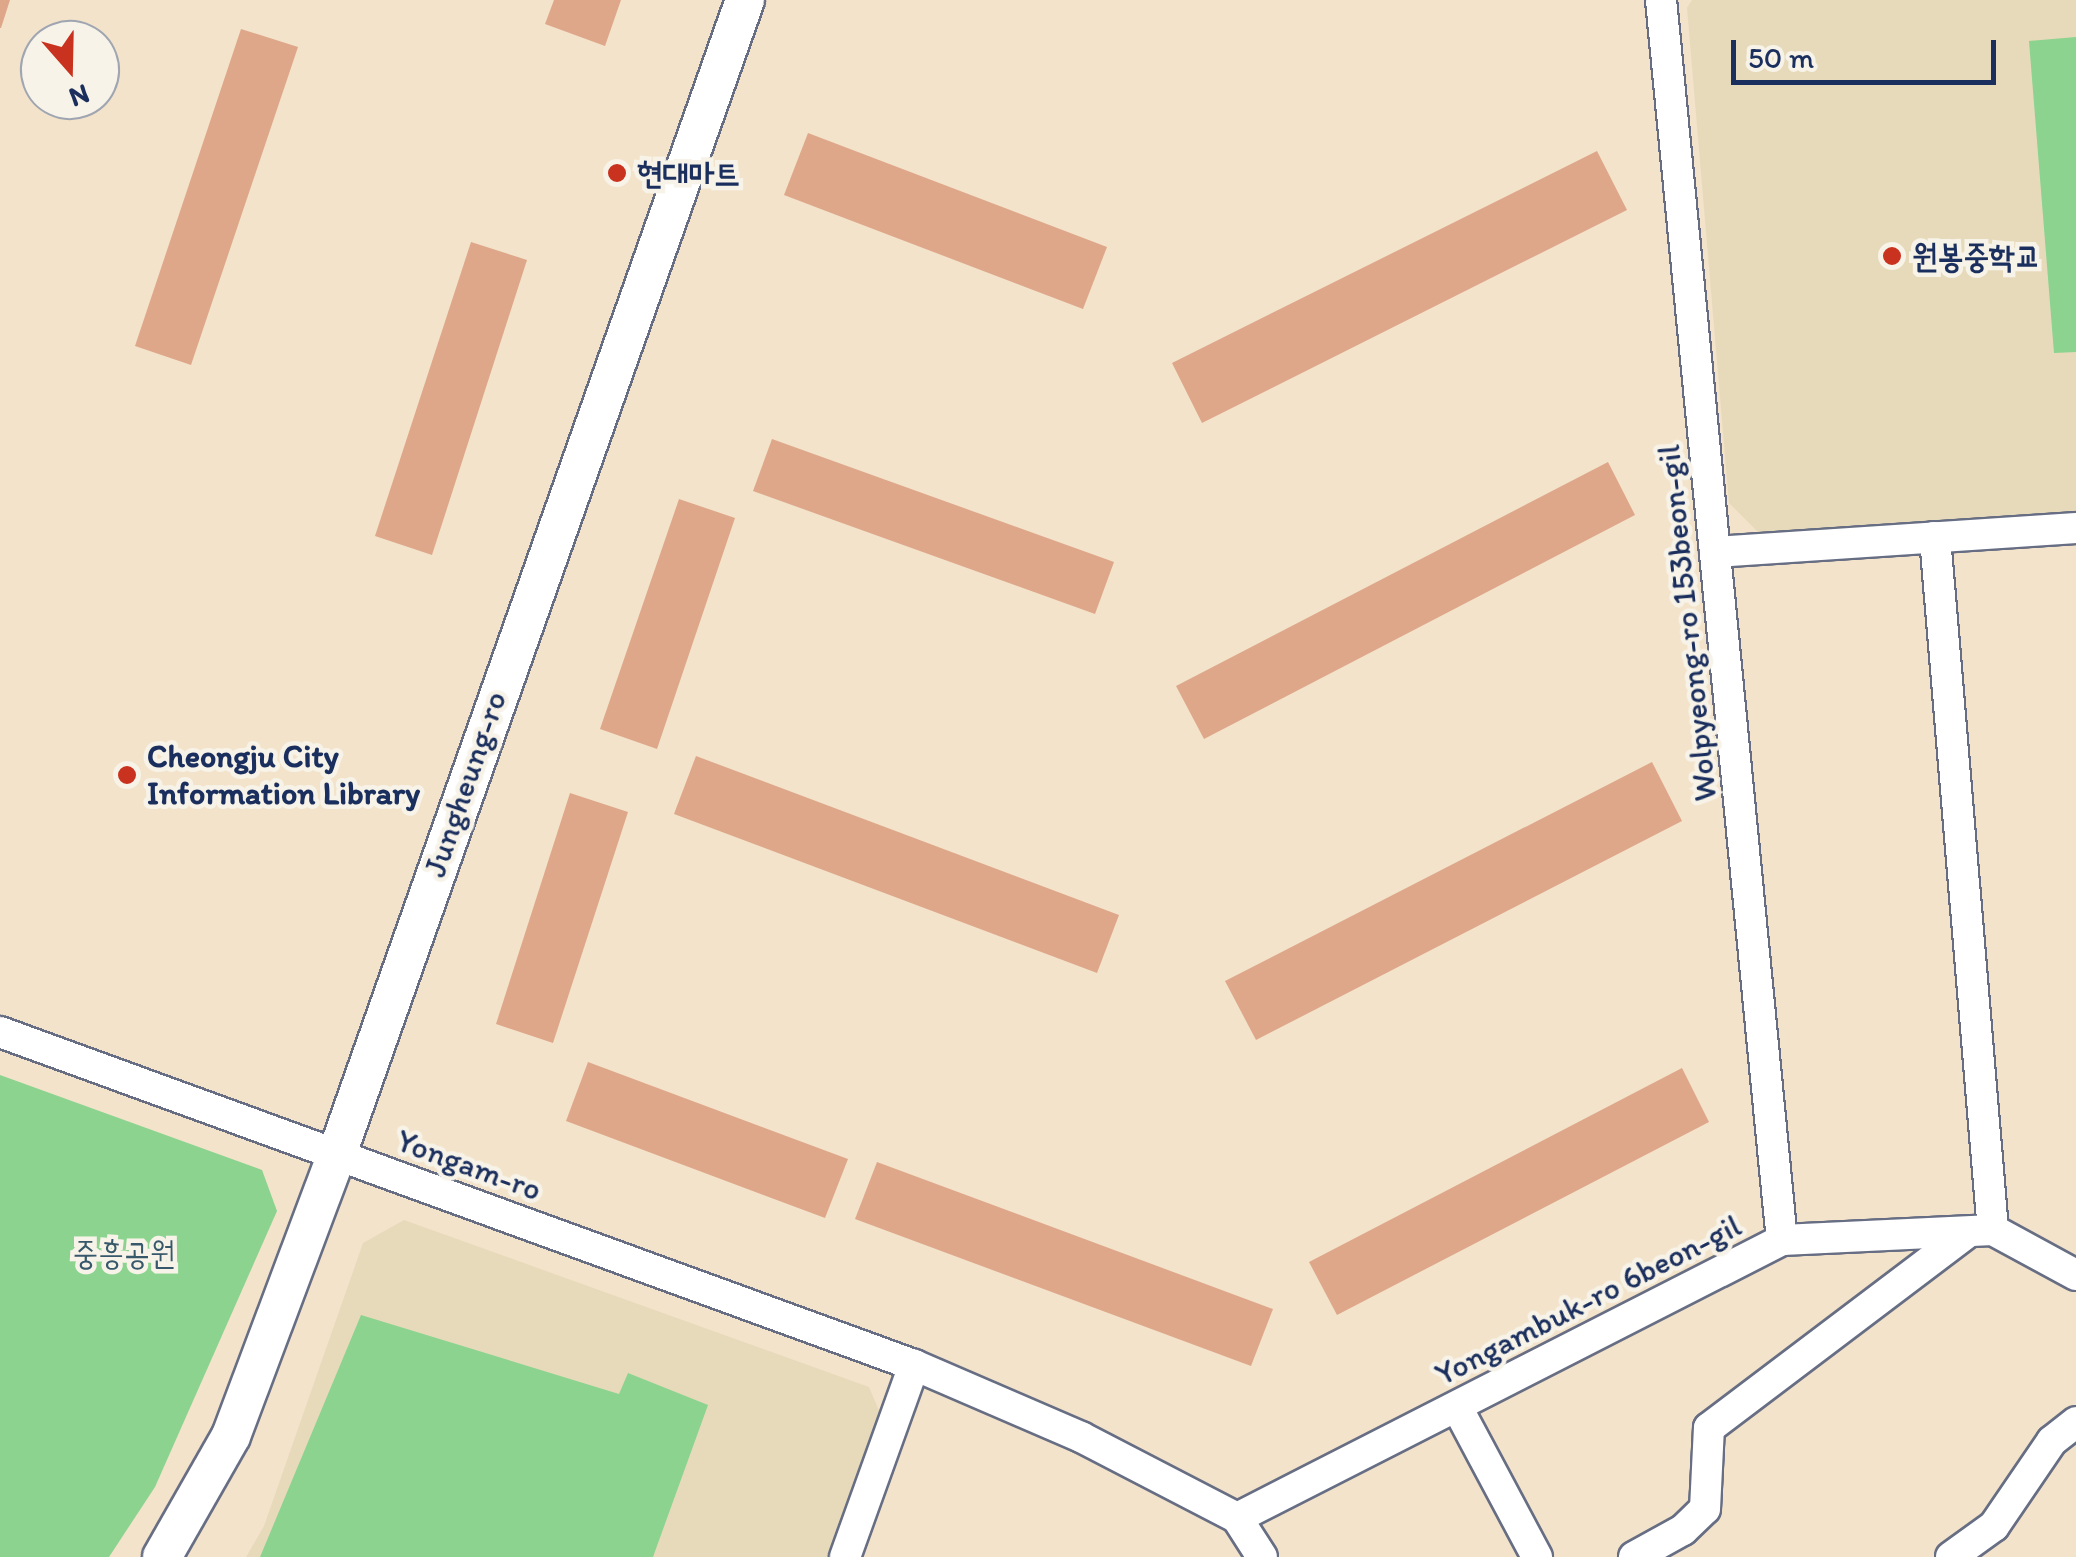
<!DOCTYPE html>
<html>
<head>
<meta charset="utf-8">
<style>
  body { margin:0 }
  #map { position:relative; width:2076px; height:1557px; overflow:hidden; background:#f3e3ca; font-family:Itim,"Poor Story",sans-serif }
  div>[style] { position:absolute }
  .built>* { inset:0; background:#e7daba }
  .green>* { inset:0; background:#8bd38f }
  .building>* { inset:0; background:#dea78a }
  .roads { filter:drop-shadow(2px 0 #676e84) drop-shadow(-2px 0 #676e84) drop-shadow(0 2px #676e84) drop-shadow(0 -2px #676e84) }
  .minor>* { height:30px; margin:-15px; padding:0 15px; transform-origin:15px; border-radius:15px; background:#fff }
  .tertiary>* { height:38px; margin:-19px; padding:0 19px; transform-origin:19px; border-radius:19px; background:#fff }
  .dots>* { width:28px; height:28px; translate:-50% -50%; box-sizing:border-box; border:5px solid #f7f3e8; border-radius:50% }
  span { translate:-50% -50%; white-space:nowrap; text-align:center; line-height:1.15; -webkit-text-stroke:9px #f7f3e8; paint-order:stroke }
  .poi-label { font-size:32px; color:#1b2f5e; font-weight:700 }
  .left { translate:0 -50%; text-align:left }
  .street-label { font-size:32px; color:#1b2f5e }
  .park-label { font-size:32px; color:#37586a }
  .north { position:absolute; left:20px; top:20px; width:100px; height:100px; box-sizing:border-box; background:#f7f3e8; border:2px solid #9fa5b1; border-radius:50%; rotate:160deg; font-size:28px; font-weight:700; line-height:40px; text-align:center; color:#1b2f5e }
  .north::after { content:''; display:block; margin:auto; width:35px; height:45px; background:#c8321e; clip-path:polygon(50% 0,100% 100%,50% 72%,0 100%) }
  .scale { position:absolute; left:1731px; top:40px; width:265px; height:45px; box-sizing:border-box; border:5px solid #1b2f5e; border-top:0; padding-left:12px; font-size:30px; line-height:35px; white-space:nowrap; color:#1b2f5e; -webkit-text-stroke:8px #f7f3e8; paint-order:stroke }
</style>
</head>
<body>
<div id="map">
  <div class="built">
    <div style="clip-path:polygon(1692px 0,2076px 0,2076px 512px,1762px 536px,1729px 503px,1687px 8px)"></div>
    <div style="clip-path:polygon(404px 1220px,869px 1387px,884px 1422px,835px 1557px,246px 1557px,264px 1526px,363px 1243px)"></div>
  </div>
  <div class="green">
    <div style="clip-path:polygon(2076px 37px,2076px 352px,2054px 353px,2029px 41px)"></div>
    <div style="clip-path:polygon(0 1075px,262px 1170px,277px 1211px,155px 1487px,109px 1557px,0 1557px)"></div>
    <div style="clip-path:polygon(361px 1315px,619px 1394px,628px 1373px,708px 1405px,653px 1557px,260px 1557px)"></div>
  </div>
  <div class="building">
    <div style="clip-path:polygon(0 0,10px 0,1px 28px,0 28px)"></div>
    <div style="clip-path:polygon(554px 0,621px 0,605px 46px,545px 24px)"></div>
    <div style="clip-path:polygon(241px 29px,298px 47px,191px 365px,135px 346px)"></div>
    <div style="clip-path:polygon(808px 133px,1107px 247px,1083px 309px,784px 195px)"></div>
    <div style="clip-path:polygon(1597px 151px,1627px 210px,1202px 423px,1172px 363px)"></div>
    <div style="clip-path:polygon(471px 242px,527px 260px,432px 555px,375px 536px)"></div>
    <div style="clip-path:polygon(772px 439px,1114px 562px,1095px 614px,753px 491px)"></div>
    <div style="clip-path:polygon(1608px 462px,1635px 515px,1204px 739px,1176px 686px)"></div>
    <div style="clip-path:polygon(679px 499px,735px 518px,657px 749px,600px 729px)"></div>
    <div style="clip-path:polygon(696px 756px,1119px 915px,1097px 973px,674px 814px)"></div>
    <div style="clip-path:polygon(1652px 762px,1682px 821px,1256px 1040px,1225px 981px)"></div>
    <div style="clip-path:polygon(570px 793px,628px 812px,553px 1043px,496px 1024px)"></div>
    <div style="clip-path:polygon(588px 1062px,848px 1159px,825px 1218px,566px 1121px)"></div>
    <div style="clip-path:polygon(1682px 1068px,1709px 1122px,1337px 1315px,1309px 1262px)"></div>
    <div style="clip-path:polygon(877px 1162px,1273px 1309px,1251px 1366px,855px 1219px)"></div>
  </div>
  <div class="roads">
    <div class="minor">
      <div style="left:1661px;top:0;width:1246px;rotate:84.43deg"></div>
      <div style="left:1935px;top:537px;width:695px;rotate:85.22deg"></div>
      <div style="left:1715px;top:552px;width:362px;rotate:-3.8deg"></div>
      <div style="left:0;top:1032px;width:973px;rotate:20.02deg"></div>
      <div style="left:914px;top:1365px;width:182px;rotate:23.3deg"></div>
      <div style="left:1081px;top:1437px;width:176px;rotate:27.4deg"></div>
      <div style="left:1237px;top:1518px;width:46px;rotate:57.3deg"></div>
      <div style="left:1457px;top:1407px;width:170px;rotate:61.9deg"></div>
      <div style="left:1237px;top:1518px;width:612px;rotate:-27.03deg"></div>
      <div style="left:1782px;top:1240px;width:211px;rotate:-2.7deg"></div>
      <div style="left:1993px;top:1230px;width:94px;rotate:28.5deg"></div>
      <div style="left:845px;top:1557px;width:204px;rotate:-70.2deg"></div>
      <div style="left:1634px;top:1557px;width:56px;rotate:-28.9deg"></div>
      <div style="left:1683px;top:1530px;width:30px;rotate:-44deg"></div>
      <div style="left:1705px;top:1509px;width:81px;rotate:-87.2deg"></div>
      <div style="left:1709px;top:1428px;width:325px;rotate:-37.1deg"></div>
      <div style="left:1951px;top:1557px;width:53px;rotate:-35.8deg"></div>
      <div style="left:1994px;top:1526px;width:103px;rotate:-55.7deg"></div>
      <div style="left:2052px;top:1441px;width:31px;rotate:-38deg"></div>
    </div>
    <div class="tertiary">
      <div style="left:162px;top:1557px;width:139px;rotate:-60.3deg"></div>
      <div style="left:231px;top:1436px;width:301px;rotate:-69.4deg"></div>
      <div style="left:337px;top:1154px;width:1224px;rotate:-70.53deg"></div>
    </div>
  </div>
  <div class="dots">
    <div style="left:617px;top:173px;background:#c8321e"></div>
    <div style="left:1892px;top:256px;background:#c8321e"></div>
    <div style="left:127px;top:775px;background:#c8321e"></div>
  </div>
  <div class="poi-label">
    <span class="left" style="left:637px;top:173px">현대마트</span>
    <span class="left" style="left:1912px;top:256px">원봉중학교</span>
    <span class="left" style="left:147px;top:775px">Cheongju City<br>Information Library</span>
  </div>
  <div class="street-label">
    <span style="left:1687px;top:623px;rotate:-96deg">Wolpyeong-ro 153beon-gil</span>
    <span style="left:465px;top:784px;rotate:-71deg">Jungheung-ro</span>
    <span style="left:469px;top:1165px;rotate:20deg">Yongam-ro</span>
    <span style="left:1588px;top:1300px;rotate:-27deg">Yongambuk-ro 6beon-gil</span>
  </div>
  <div class="park-label">
    <span style="left:124px;top:1253px">중흥공원</span>
  </div>
  <div class="north">N</div>
  <div class="scale">50 m</div>
</div>
</body>
</html>
